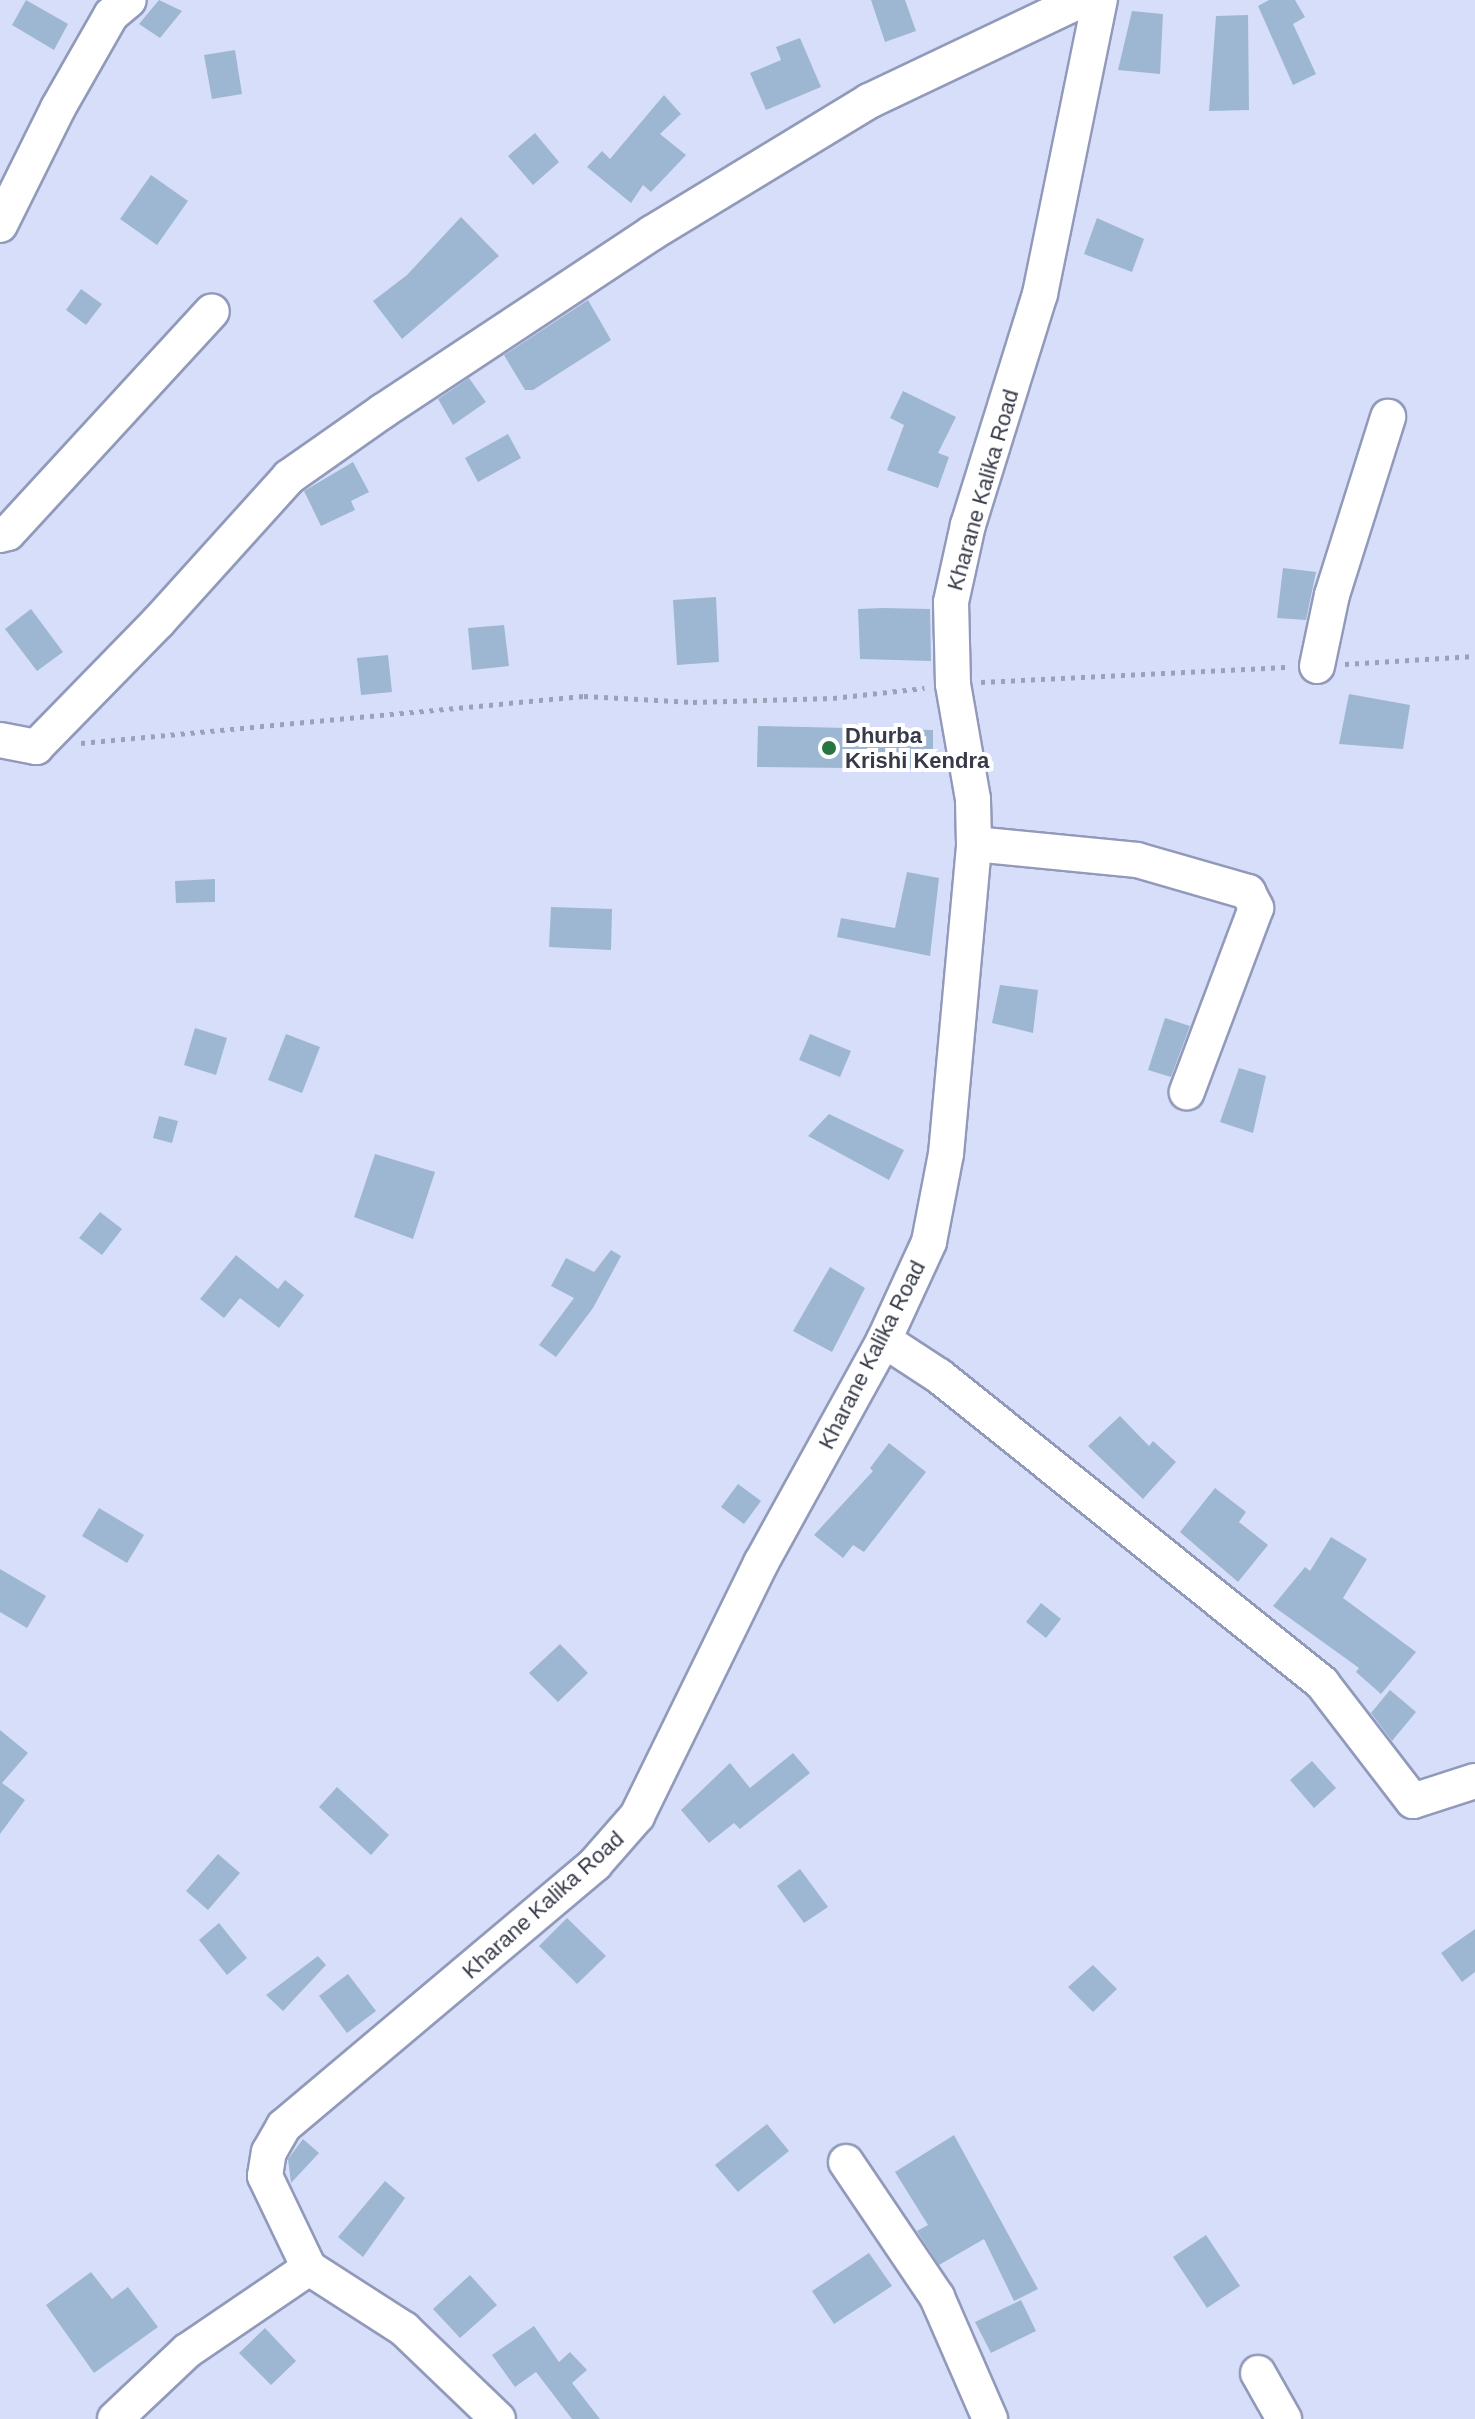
<!DOCTYPE html>
<html>
<head>
<meta charset="utf-8">
<style>
  body { margin:0 }
  #map { position:relative; width:1475px; height:2419px; overflow:hidden; background:#d7defa; font-family:Helvetica,sans-serif }
  div>[style] { position:absolute }
  .building>* { inset:0; background:#9db7d2 }
  .path>* { height:5px; margin-top:-2.5px; transform-origin:0; background:repeating-linear-gradient(90deg,#9ca1b8 0 4px,transparent 0 10px) }
  .roads { filter:drop-shadow(2px 0 #919aba) drop-shadow(-2px 0 #919aba) drop-shadow(0 2px #919aba) drop-shadow(0 -2px #919aba) }
  .minor>* { height:34px; margin:-17px; padding:0 17px; transform-origin:17px; border-radius:17px; background:#fff }
  .dots>* { width:22px; height:22px; translate:-50% -50%; box-sizing:border-box; border:4px solid #fff; border-radius:50% }
  span { translate:-50% -50%; white-space:nowrap; text-align:center; line-height:1.15; -webkit-text-stroke:8px #fff; paint-order:stroke }
  .street-label { font-size:22px; color:#373a48 }
  .poi-label { font-size:22px; color:#373a48; font-weight:700 }
  .left { translate:0 -50%; text-align:left }
</style>
</head>
<body>
<div id="map">
  <div class="building">
    <div style="clip-path:polygon(26px 0,68px 24px,54px 50px,12px 25px)"></div>
    <div style="clip-path:polygon(159px 0,182px 11px,160px 38px,139px 24px)"></div>
    <div style="clip-path:polygon(871px 0,905px 0,916px 31px,885px 42px)"></div>
    <div style="clip-path:polygon(1269px 0,1295px 0,1305px 17px,1293px 24px,1316px 74px,1293px 85px,1258px 6px)"></div>
    <div style="clip-path:polygon(1132px 11px,1163px 14px,1160px 74px,1118px 70px)"></div>
    <div style="clip-path:polygon(1248px 15px,1249px 110px,1209px 111px,1216px 16px)"></div>
    <div style="clip-path:polygon(800px 38px,821px 87px,766px 110px,750px 73px,781px 60px,776px 47px)"></div>
    <div style="clip-path:polygon(235px 50px,242px 94px,212px 99px,204px 55px)"></div>
    <div style="clip-path:polygon(664px 95px,681px 114px,660px 134px,686px 155px,651px 192px,643px 185px,631px 203px,587px 167px,602px 151px,610px 159px)"></div>
    <div style="clip-path:polygon(535px 133px,559px 162px,533px 185px,508px 156px)"></div>
    <div style="clip-path:polygon(151px 175px,188px 201px,157px 245px,120px 219px)"></div>
    <div style="clip-path:polygon(461px 217px,499px 256px,402px 339px,373px 301px,407px 275px)"></div>
    <div style="clip-path:polygon(1097px 218px,1144px 239px,1132px 272px,1084px 254px)"></div>
    <div style="clip-path:polygon(81px 289px,102px 304px,86px 325px,66px 310px)"></div>
    <div style="clip-path:polygon(588px 300px,611px 340px,533px 390px,525px 390px,504px 355px)"></div>
    <div style="clip-path:polygon(469px 378px,486px 402px,453px 425px,438px 399px)"></div>
    <div style="clip-path:polygon(903px 391px,956px 417px,938px 453px,949px 457px,938px 488px,887px 470px,904px 425px,890px 418px)"></div>
    <div style="clip-path:polygon(508px 434px,521px 458px,478px 482px,465px 458px)"></div>
    <div style="clip-path:polygon(353px 462px,369px 492px,351px 501px,355px 510px,321px 526px,304px 491px)"></div>
    <div style="clip-path:polygon(1283px 568px,1316px 572px,1306px 620px,1277px 618px)"></div>
    <div style="clip-path:polygon(716px 597px,719px 662px,677px 665px,673px 600px)"></div>
    <div style="clip-path:polygon(883px 608px,930px 609px,931px 661px,860px 659px,858px 609px)"></div>
    <div style="clip-path:polygon(31px 609px,63px 652px,37px 671px,5px 629px)"></div>
    <div style="clip-path:polygon(504px 625px,509px 666px,472px 670px,468px 628px)"></div>
    <div style="clip-path:polygon(388px 655px,392px 692px,361px 695px,357px 658px)"></div>
    <div style="clip-path:polygon(1349px 694px,1410px 705px,1403px 749px,1339px 744px)"></div>
    <div style="clip-path:polygon(758px 726px,933px 730px,933px 769px,757px 767px)"></div>
    <div style="clip-path:polygon(907px 872px,939px 878px,930px 956px,837px 937px,841px 918px,895px 928px)"></div>
    <div style="clip-path:polygon(215px 879px,215px 902px,176px 903px,175px 881px)"></div>
    <div style="clip-path:polygon(551px 907px,612px 909px,611px 950px,549px 947px)"></div>
    <div style="clip-path:polygon(1000px 985px,1038px 990px,1033px 1033px,992px 1023px)"></div>
    <div style="clip-path:polygon(1165px 1018px,1190px 1026px,1171px 1077px,1148px 1070px)"></div>
    <div style="clip-path:polygon(195px 1028px,227px 1038px,216px 1075px,184px 1065px)"></div>
    <div style="clip-path:polygon(286px 1034px,320px 1047px,302px 1093px,268px 1080px)"></div>
    <div style="clip-path:polygon(810px 1034px,851px 1051px,840px 1077px,799px 1060px)"></div>
    <div style="clip-path:polygon(1239px 1068px,1266px 1076px,1253px 1133px,1220px 1122px)"></div>
    <div style="clip-path:polygon(829px 1114px,904px 1150px,889px 1180px,808px 1136px)"></div>
    <div style="clip-path:polygon(159px 1116px,178px 1121px,172px 1143px,153px 1138px)"></div>
    <div style="clip-path:polygon(375px 1154px,435px 1172px,413px 1239px,354px 1217px)"></div>
    <div style="clip-path:polygon(100px 1212px,122px 1229px,102px 1255px,79px 1238px)"></div>
    <div style="clip-path:polygon(611px 1250px,621px 1256px,593px 1308px,556px 1357px,539px 1345px,574px 1298px,551px 1286px,566px 1258px,594px 1272px)"></div>
    <div style="clip-path:polygon(236px 1255px,278px 1289px,285px 1280px,304px 1295px,279px 1328px,240px 1298px,224px 1318px,200px 1299px)"></div>
    <div style="clip-path:polygon(830px 1267px,865px 1288px,832px 1352px,793px 1331px)"></div>
    <div style="clip-path:polygon(1120px 1416px,1149px 1446px,1153px 1441px,1176px 1462px,1143px 1499px,1088px 1446px)"></div>
    <div style="clip-path:polygon(889px 1443px,926px 1472px,864px 1552px,853px 1545px,843px 1558px,814px 1535px,873px 1471px,870px 1468px)"></div>
    <div style="clip-path:polygon(738px 1484px,761px 1501px,744px 1524px,721px 1507px)"></div>
    <div style="clip-path:polygon(1215px 1488px,1246px 1512px,1239px 1522px,1268px 1545px,1238px 1582px,1180px 1532px)"></div>
    <div style="clip-path:polygon(99px 1508px,144px 1535px,127px 1563px,82px 1536px)"></div>
    <div style="clip-path:polygon(1331px 1537px,1367px 1559px,1343px 1598px,1416px 1652px,1381px 1694px,1356px 1672px,1359px 1668px,1273px 1606px,1305px 1567px,1310px 1571px)"></div>
    <div style="clip-path:polygon(0 1569px,46px 1596px,27px 1628px,0 1612px)"></div>
    <div style="clip-path:polygon(1041px 1603px,1061px 1619px,1046px 1638px,1026px 1622px)"></div>
    <div style="clip-path:polygon(560px 1644px,588px 1673px,558px 1702px,529px 1673px)"></div>
    <div style="clip-path:polygon(1390px 1690px,1416px 1712px,1392px 1741px,1371px 1713px)"></div>
    <div style="clip-path:polygon(0 1730px,28px 1753px,2px 1783px,25px 1800px,0 1834px)"></div>
    <div style="clip-path:polygon(793px 1753px,810px 1773px,740px 1829px,734px 1823px,709px 1843px,681px 1810px,730px 1763px,750px 1788px)"></div>
    <div style="clip-path:polygon(1312px 1761px,1336px 1788px,1314px 1808px,1290px 1780px)"></div>
    <div style="clip-path:polygon(337px 1787px,389px 1835px,371px 1855px,319px 1807px)"></div>
    <div style="clip-path:polygon(218px 1854px,240px 1873px,208px 1910px,186px 1891px)"></div>
    <div style="clip-path:polygon(800px 1869px,828px 1907px,804px 1923px,777px 1886px)"></div>
    <div style="clip-path:polygon(567px 1918px,606px 1956px,577px 1984px,539px 1946px)"></div>
    <div style="clip-path:polygon(219px 1923px,247px 1958px,227px 1975px,199px 1940px)"></div>
    <div style="clip-path:polygon(1475px 1929px,1475px 1972px,1462px 1982px,1441px 1953px)"></div>
    <div style="clip-path:polygon(318px 1956px,326px 1965px,283px 2011px,266px 1995px)"></div>
    <div style="clip-path:polygon(1093px 1965px,1117px 1989px,1093px 2012px,1068px 1987px)"></div>
    <div style="clip-path:polygon(348px 1974px,376px 2011px,347px 2033px,319px 1996px)"></div>
    <div style="clip-path:polygon(767px 2124px,789px 2151px,738px 2192px,715px 2165px)"></div>
    <div style="clip-path:polygon(954px 2135px,1038px 2289px,1014px 2301px,984px 2239px,939px 2265px,917px 2231px,928px 2225px,895px 2172px)"></div>
    <div style="clip-path:polygon(303px 2139px,319px 2153px,291px 2183px,288px 2159px)"></div>
    <div style="clip-path:polygon(385px 2181px,405px 2198px,363px 2257px,338px 2237px)"></div>
    <div style="clip-path:polygon(1206px 2235px,1240px 2286px,1207px 2308px,1173px 2257px)"></div>
    <div style="clip-path:polygon(869px 2253px,892px 2286px,834px 2324px,812px 2291px)"></div>
    <div style="clip-path:polygon(91px 2272px,112px 2299px,128px 2287px,158px 2327px,94px 2373px,46px 2305px)"></div>
    <div style="clip-path:polygon(470px 2275px,497px 2305px,460px 2338px,433px 2309px)"></div>
    <div style="clip-path:polygon(1021px 2300px,1036px 2331px,991px 2353px,975px 2322px)"></div>
    <div style="clip-path:polygon(534px 2326px,559px 2362px,570px 2352px,587px 2370px,572px 2383px,600px 2419px,572px 2419px,536px 2372px,515px 2387px,492px 2355px)"></div>
    <div style="clip-path:polygon(265px 2328px,296px 2361px,271px 2385px,239px 2353px)"></div>
  </div>
  <div class="path">
    <div style="left:1345px;top:664px;width:130px;rotate:-3.5deg"></div>
    <div style="left:981px;top:682px;width:310px;rotate:-2.8deg"></div>
    <div style="left:81px;top:743px;width:505px;rotate:-5.34deg"></div>
    <div style="left:584px;top:696px;width:109px;rotate:3.2deg"></div>
    <div style="left:693px;top:702px;width:140px;rotate:-1.6deg"></div>
    <div style="left:833px;top:698px;width:92px;rotate:-6.3deg"></div>
  </div>
  <div class="roads">
    <div class="minor">
      <div style="left:0;top:225px;width:131px;rotate:-63.6deg"></div>
      <div style="left:58px;top:108px;width:107px;rotate:-60.3deg"></div>
      <div style="left:111px;top:15px;width:23px;rotate:-40deg"></div>
      <div style="left:0;top:535px;width:8px;rotate:-14deg"></div>
      <div style="left:8px;top:533px;width:301px;rotate:-47.4deg"></div>
      <div style="left:1317px;top:666px;width:73px;rotate:-78.1deg"></div>
      <div style="left:1332px;top:595px;width:187px;rotate:-72.5deg"></div>
      <div style="left:0;top:740px;width:37px;rotate:11deg"></div>
      <div style="left:36px;top:747px;width:176px;rotate:-45.7deg"></div>
      <div style="left:159px;top:621px;width:194px;rotate:-47.9deg"></div>
      <div style="left:289px;top:477px;width:115px;rotate:-35.1deg"></div>
      <div style="left:383px;top:411px;width:323px;rotate:-33.5deg"></div>
      <div style="left:652px;top:233px;width:254px;rotate:-31.3deg"></div>
      <div style="left:869px;top:101px;width:236px;rotate:-25.4deg"></div>
      <div style="left:974px;top:844px;width:164px;rotate:5.6deg"></div>
      <div style="left:1137px;top:860px;width:116px;rotate:16.1deg"></div>
      <div style="left:1248px;top:892px;width:18px;rotate:63deg"></div>
      <div style="left:1256px;top:908px;width:197px;rotate:110.6deg"></div>
      <div style="left:884px;top:1340px;width:66px;rotate:33.2deg"></div>
      <div style="left:939px;top:1376px;width:491px;rotate:38.7deg"></div>
      <div style="left:1322px;top:1683px;width:149px;rotate:52.4deg"></div>
      <div style="left:1413px;top:1801px;width:65px;rotate:-17.9deg"></div>
      <div style="left:846px;top:2162px;width:163px;rotate:56deg"></div>
      <div style="left:937px;top:2297px;width:133px;rotate:66.5deg"></div>
      <div style="left:309px;top:2268px;width:113px;rotate:32.7deg"></div>
      <div style="left:404px;top:2329px;width:130px;rotate:43.8deg"></div>
      <div style="left:1258px;top:2373px;width:53px;rotate:60.5deg"></div>
      <div style="left:115px;top:2419px;width:99px;rotate:-43.4deg"></div>
      <div style="left:187px;top:2351px;width:148px;rotate:-34.2deg"></div>
      <div style="left:309px;top:2268px;width:102px;rotate:-115.6deg"></div>
      <div style="left:265px;top:2176px;width:24px;rotate:-81deg"></div>
      <div style="left:269px;top:2152px;width:30px;rotate:-60deg"></div>
      <div style="left:284px;top:2126px;width:407px;rotate:-40.1deg"></div>
      <div style="left:595px;top:1864px;width:64px;rotate:-48.8deg"></div>
      <div style="left:637px;top:1816px;width:282px;rotate:-63.9deg"></div>
      <div style="left:761px;top:1563px;width:255px;rotate:-61.1deg"></div>
      <div style="left:884px;top:1340px;width:108px;rotate:-65.3deg"></div>
      <div style="left:929px;top:1242px;width:90px;rotate:-79.1deg"></div>
      <div style="left:946px;top:1154px;width:311px;rotate:-84.8deg"></div>
      <div style="left:974px;top:844px;width:45px;rotate:-91.3deg"></div>
      <div style="left:973px;top:799px;width:117px;rotate:-99.9deg"></div>
      <div style="left:953px;top:684px;width:82px;rotate:-91.4deg"></div>
      <div style="left:951px;top:602px;width:79px;rotate:-77.6deg"></div>
      <div style="left:968px;top:525px;width:242px;rotate:-72.7deg"></div>
      <div style="left:1040px;top:294px;width:300px;rotate:-78.5deg"></div>
    </div>
  </div>
  <div class="dots">
    <div style="left:829px;top:748px;background:#287442"></div>
  </div>
  <div class="street-label">
    <span style="left:983px;top:490px;rotate:-74deg">Kharane Kalika Road</span>
    <span style="left:872px;top:1355px;rotate:-63deg">Kharane Kalika Road</span>
    <span style="left:543px;top:1905px;rotate:-42deg">Kharane Kalika Road</span>
  </div>
  <div class="poi-label">
    <span class="left" style="left:845px;top:748px">Dhurba<br>Krishi Kendra</span>
  </div>
</div>
</body>
</html>
